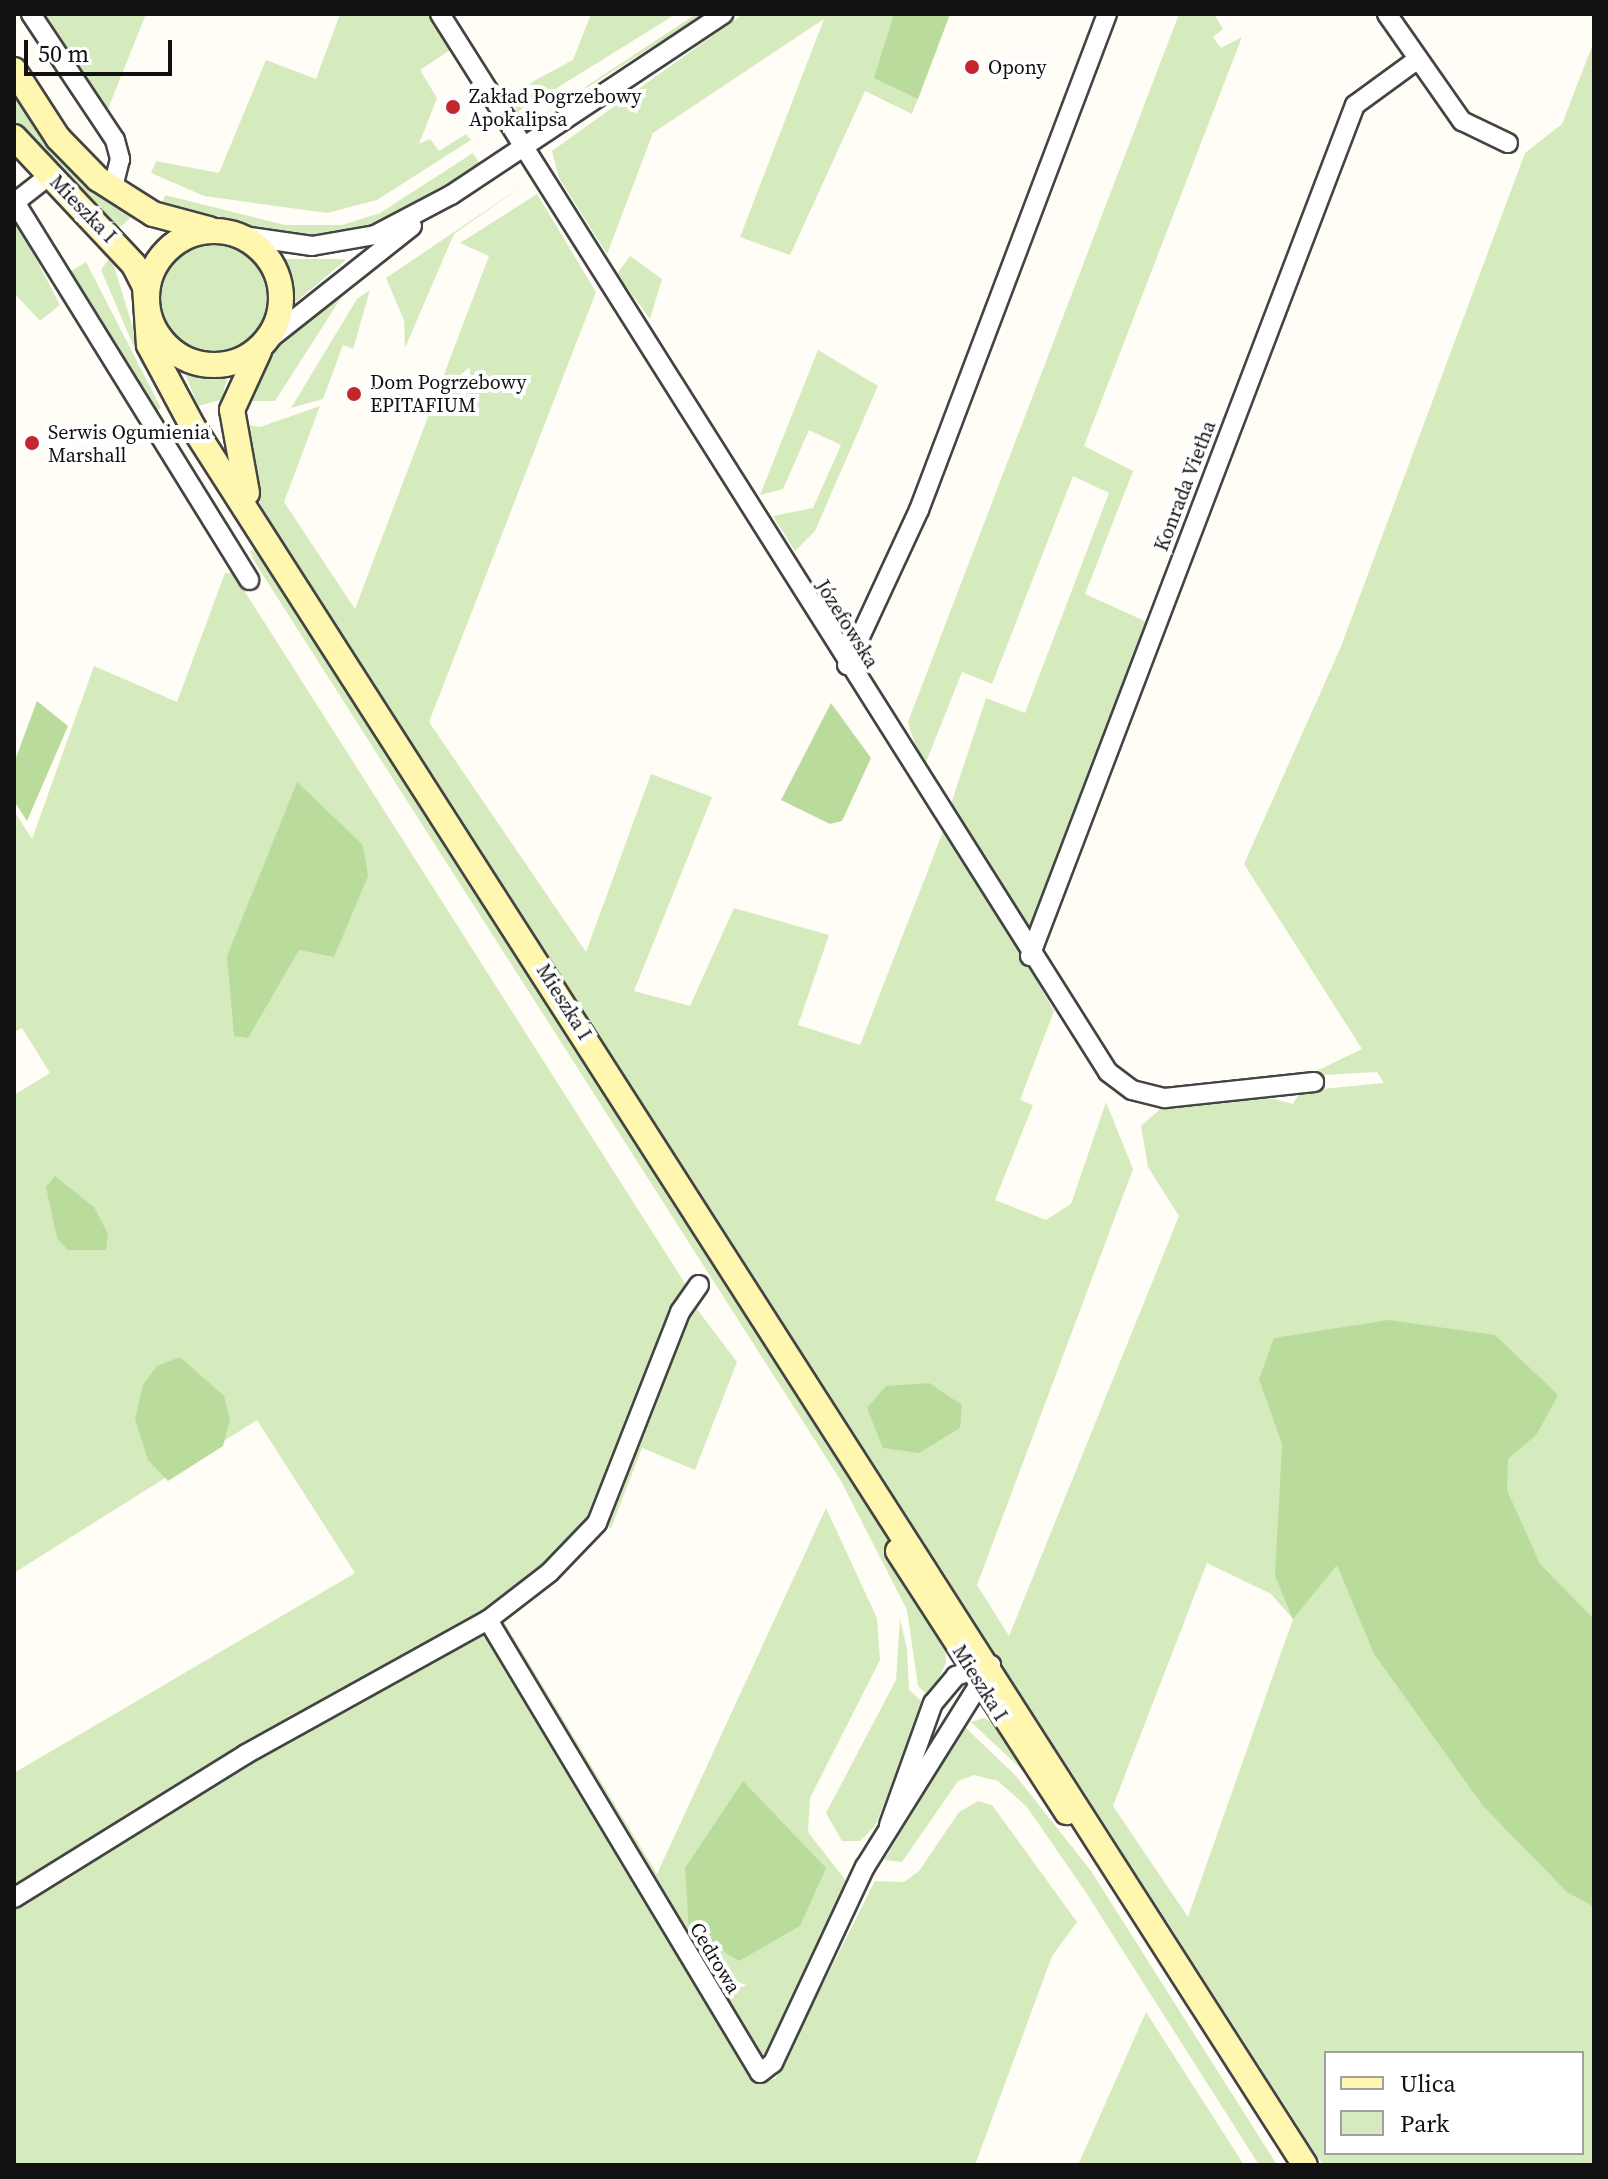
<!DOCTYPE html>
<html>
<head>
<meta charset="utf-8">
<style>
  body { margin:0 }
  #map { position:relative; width:1608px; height:2179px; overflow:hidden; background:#fffdf5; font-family:"Source Serif 4",serif }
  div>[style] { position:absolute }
  .green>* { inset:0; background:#d5ebbd }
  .round { border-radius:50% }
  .forest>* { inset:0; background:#b9dc9c }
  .roads { filter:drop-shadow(2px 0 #444) drop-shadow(-2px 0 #444) drop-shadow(0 2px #444) drop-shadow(0 -2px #444) }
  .street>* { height:18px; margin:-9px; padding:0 9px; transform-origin:9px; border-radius:9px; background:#fff }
  .secondary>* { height:24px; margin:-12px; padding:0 12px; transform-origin:12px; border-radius:12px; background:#fff6b0 }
  .secondary>.ring { margin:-12px; padding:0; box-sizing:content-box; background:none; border:24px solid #fff6b0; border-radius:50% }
  .dots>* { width:22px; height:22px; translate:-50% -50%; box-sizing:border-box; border:4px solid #fff; border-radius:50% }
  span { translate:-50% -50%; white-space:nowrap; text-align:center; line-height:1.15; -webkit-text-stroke:8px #fff; paint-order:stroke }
  .poi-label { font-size:20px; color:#111 }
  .left { translate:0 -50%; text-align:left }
  .street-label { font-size:20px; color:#111 }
  .frame { position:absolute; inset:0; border:16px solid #111; pointer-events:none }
  .legend { position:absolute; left:1324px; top:2051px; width:260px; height:104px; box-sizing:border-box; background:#fff; border:2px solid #a0a0a0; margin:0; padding:10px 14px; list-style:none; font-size:24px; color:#111 }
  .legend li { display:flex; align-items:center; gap:16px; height:40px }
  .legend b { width:40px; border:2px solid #a0a0a0 }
  .scale { position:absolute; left:24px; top:40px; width:148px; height:36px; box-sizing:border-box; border:4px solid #111; border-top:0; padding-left:10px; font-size:24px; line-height:28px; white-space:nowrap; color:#111; -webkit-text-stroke:6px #fff; paint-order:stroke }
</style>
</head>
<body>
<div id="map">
  <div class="green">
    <div style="clip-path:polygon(41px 14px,146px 14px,108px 109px,78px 67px,87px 60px,81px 50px,68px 53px)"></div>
    <div style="clip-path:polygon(340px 14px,428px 14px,450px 50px,420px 70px,437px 98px,419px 144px,430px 139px,439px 151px,466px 134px,471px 140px,377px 200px,327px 213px,204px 196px,151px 173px,156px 161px,219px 173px,266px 60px,316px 79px)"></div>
    <div style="clip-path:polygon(591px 14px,676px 14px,515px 114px,516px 101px,532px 82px,573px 60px)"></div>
    <div style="clip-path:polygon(696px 14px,704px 14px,529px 124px)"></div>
    <div style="clip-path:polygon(743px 14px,950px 14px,912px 114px,865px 91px,790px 255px,740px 237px,824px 19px,653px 133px,607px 254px,559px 178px,552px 151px)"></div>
    <div style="clip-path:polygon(1179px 14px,1214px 14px,1223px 29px,1213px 37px,1221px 48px,1242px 37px,1084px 446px,1133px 471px,1085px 594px,1147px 622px,1033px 927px,1024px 931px,950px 807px,986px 698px,1025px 713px,1109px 493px,1073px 476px,992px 684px,962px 672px,923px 770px,908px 722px)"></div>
    <div style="clip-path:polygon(evenodd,1594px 41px,1594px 2165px,1323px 2165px,267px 517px,244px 470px,238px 423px,260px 427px,320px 406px,284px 502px,355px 609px,489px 256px,460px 243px,537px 194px,596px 292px,429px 722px,586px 952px,651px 774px,712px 797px,634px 991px,690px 1006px,734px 908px,829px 935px,798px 1025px,860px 1045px,946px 824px,1054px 1011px,1020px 1100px,1033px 1105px,995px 1200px,1046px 1220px,1071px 1204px,1106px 1102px,1133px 1169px,977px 1585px,1009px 1636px,1179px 1216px,1148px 1167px,1141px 1126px,1165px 1105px,1269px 1098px,1293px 1104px,1301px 1091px,1384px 1083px,1377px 1072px,1306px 1076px,1362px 1049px,1244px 864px,1340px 649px,1525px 153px,1562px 124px,1594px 41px,1207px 1563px,1271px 1594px,1293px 1619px,1188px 1917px,1113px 1806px,1207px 1563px,1594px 41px,1326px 2053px,1582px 2053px,1582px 2153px,1326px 2153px,1326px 2053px)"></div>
    <div style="clip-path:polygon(14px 89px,97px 191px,132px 216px,124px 224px,116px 229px,14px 122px)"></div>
    <div style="clip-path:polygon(473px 153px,479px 163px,397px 218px,323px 238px,264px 233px,161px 206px,165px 195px,285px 225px,342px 225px,380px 213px)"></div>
    <div style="clip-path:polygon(528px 182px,454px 234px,405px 348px,404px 320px,386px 278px)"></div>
    <div style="clip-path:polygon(14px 217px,60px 305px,40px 321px,14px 293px)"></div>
    <div class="round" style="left:160px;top:245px;width:108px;height:108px"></div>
    <div style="clip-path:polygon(111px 256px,137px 341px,174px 415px,140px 361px,101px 270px)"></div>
    <div style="clip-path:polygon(630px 256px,662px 279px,650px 319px,617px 274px)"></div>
    <div style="clip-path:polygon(281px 259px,343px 259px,346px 260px,292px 305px)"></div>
    <div style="clip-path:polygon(86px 262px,161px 408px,156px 411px,68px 273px)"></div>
    <div style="clip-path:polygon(348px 287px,275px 401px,243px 401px,269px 354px)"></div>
    <div style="clip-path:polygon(370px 290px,353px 349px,343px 345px,323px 399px,291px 408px,357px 299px)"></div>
    <div style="clip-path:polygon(818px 350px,878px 386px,815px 531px,795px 551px,773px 516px,813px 508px,841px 445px,809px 430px,783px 489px,760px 495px)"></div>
    <div style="clip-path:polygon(182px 366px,228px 376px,221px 400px,198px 406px)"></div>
    <div style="clip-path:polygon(258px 548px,849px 1466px,945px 1644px,946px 1663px,930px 1697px,918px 1686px,907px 1610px,841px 1481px,254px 561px,250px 551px)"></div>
    <div style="clip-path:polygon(225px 573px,233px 573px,686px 1285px,586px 1524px,495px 1607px,657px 1874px,826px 1508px,877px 1618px,880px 1660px,810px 1798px,808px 1832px,847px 1882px,765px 2054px,753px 2053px,743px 2065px,758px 2081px,775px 2079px,875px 1881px,904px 1882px,919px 1871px,959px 1812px,978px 1801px,992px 1805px,1077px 1922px,1052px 1956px,975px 2165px,14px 2165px,14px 1773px,355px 1573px,257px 1420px,14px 1573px,14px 1095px,50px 1073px,22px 1028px,14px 1032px,14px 811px,32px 839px,94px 666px,177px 702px)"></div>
    <div style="clip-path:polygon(697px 1309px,737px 1362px,695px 1470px,642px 1448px,611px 1528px,602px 1525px,686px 1318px)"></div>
    <div style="clip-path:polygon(900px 1619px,907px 1649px,909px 1690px,925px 1704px,875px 1826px,860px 1841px,842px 1841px,826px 1813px,896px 1680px)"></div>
    <div style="clip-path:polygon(984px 1718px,997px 1725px,1036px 1783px,971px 1722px)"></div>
    <div style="clip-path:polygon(965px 1727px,1016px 1776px,1091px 1871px,1277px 2165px,1259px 2165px,1085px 1891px,1027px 1807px,998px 1781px,974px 1775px,958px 1781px,902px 1862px,884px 1860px)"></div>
    <div style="clip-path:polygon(1146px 2012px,1244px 2165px,1078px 2165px)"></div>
  </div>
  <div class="forest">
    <div style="clip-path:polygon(894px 14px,950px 14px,918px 99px,874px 78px)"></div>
    <div style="clip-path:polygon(37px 701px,68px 726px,27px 821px,14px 801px,14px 763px)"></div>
    <div style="clip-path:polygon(831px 703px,871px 758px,842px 821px,830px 824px,781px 800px)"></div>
    <div style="clip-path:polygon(297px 782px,363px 845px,368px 876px,334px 957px,299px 950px,248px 1038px,234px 1036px,227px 956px)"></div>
    <div style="clip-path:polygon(55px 1176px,94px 1207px,108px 1234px,106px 1250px,68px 1250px,57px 1238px,46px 1187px)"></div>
    <div style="clip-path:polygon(1388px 1320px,1495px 1335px,1558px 1395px,1537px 1434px,1508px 1459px,1507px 1490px,1540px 1564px,1594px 1619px,1594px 1907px,1567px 1892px,1483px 1806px,1374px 1654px,1337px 1565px,1293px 1619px,1275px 1576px,1282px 1444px,1259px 1379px,1274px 1338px)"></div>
    <div style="clip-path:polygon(180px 1357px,224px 1396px,230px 1419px,223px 1446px,168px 1481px,148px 1460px,135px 1419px,143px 1385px,157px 1366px)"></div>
    <div style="clip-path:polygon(929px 1383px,962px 1405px,960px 1428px,919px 1453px,883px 1448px,867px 1408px,886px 1386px)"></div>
    <div style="clip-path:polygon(743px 1781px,826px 1868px,800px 1926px,739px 1961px,689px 1930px,685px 1868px)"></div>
  </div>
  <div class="roads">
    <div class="street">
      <div style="left:31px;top:14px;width:151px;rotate:56.3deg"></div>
      <div style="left:115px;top:140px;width:20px;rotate:75deg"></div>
      <div style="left:120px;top:159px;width:32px;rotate:104deg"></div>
      <div style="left:440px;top:14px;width:1251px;rotate:57.73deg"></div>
      <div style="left:1108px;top:1072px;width:30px;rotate:37deg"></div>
      <div style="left:1132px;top:1090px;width:34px;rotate:14deg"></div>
      <div style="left:1165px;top:1098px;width:150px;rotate:-6.1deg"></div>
      <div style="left:1387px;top:14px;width:131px;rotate:55deg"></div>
      <div style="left:1462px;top:121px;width:51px;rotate:25.6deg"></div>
      <div style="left:14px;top:203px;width:46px;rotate:-37.9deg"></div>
      <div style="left:18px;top:207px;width:439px;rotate:58.2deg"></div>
      <div style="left:236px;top:235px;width:77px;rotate:8.2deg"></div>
      <div style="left:312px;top:246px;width:64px;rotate:-9.9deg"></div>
      <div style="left:375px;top:235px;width:86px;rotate:-27.8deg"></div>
      <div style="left:451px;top:195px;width:327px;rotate:-33.6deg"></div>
      <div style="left:267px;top:341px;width:185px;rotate:-38.4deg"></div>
      <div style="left:847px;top:665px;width:171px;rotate:-65.1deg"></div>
      <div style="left:919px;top:510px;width:530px;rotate:-69.24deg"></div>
      <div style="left:1030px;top:956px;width:911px;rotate:-69.1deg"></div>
      <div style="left:1355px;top:105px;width:78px;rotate:-36.1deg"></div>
      <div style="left:488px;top:1620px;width:528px;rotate:59.02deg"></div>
      <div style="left:760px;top:2073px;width:16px;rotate:-38deg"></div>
      <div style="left:773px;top:2063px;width:217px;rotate:-64.9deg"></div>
      <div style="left:865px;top:1867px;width:238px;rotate:-58deg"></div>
      <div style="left:991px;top:1665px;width:37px;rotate:163deg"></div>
      <div style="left:956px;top:1676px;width:35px;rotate:130deg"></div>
      <div style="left:933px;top:1703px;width:130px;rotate:109.8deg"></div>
      <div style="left:14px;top:1898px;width:273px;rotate:-31.8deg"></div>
      <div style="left:246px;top:1754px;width:277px;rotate:-29deg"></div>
      <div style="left:488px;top:1620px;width:78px;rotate:-37.7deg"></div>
      <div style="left:550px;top:1572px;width:68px;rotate:-46.2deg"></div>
      <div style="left:597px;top:1523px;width:227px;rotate:-68.5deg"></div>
      <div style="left:680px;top:1312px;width:33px;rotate:-55deg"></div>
    </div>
    <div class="secondary">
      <div style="left:14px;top:70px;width:81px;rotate:57.1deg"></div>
      <div style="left:58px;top:138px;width:57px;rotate:45.7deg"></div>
      <div style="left:98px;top:179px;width:65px;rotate:32.5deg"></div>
      <div style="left:153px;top:214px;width:58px;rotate:15deg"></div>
      <div style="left:14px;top:137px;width:175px;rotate:46.8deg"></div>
      <div style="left:134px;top:265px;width:25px;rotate:63deg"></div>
      <div style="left:145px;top:287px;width:58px;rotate:86.1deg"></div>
      <div style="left:149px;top:345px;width:93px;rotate:61.8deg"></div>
      <div style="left:193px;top:427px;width:2063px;rotate:57.39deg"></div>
      <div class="ring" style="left:147px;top:231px;width:110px;height:110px"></div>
      <div style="left:247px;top:493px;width:84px;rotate:-100.2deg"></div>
      <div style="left:232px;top:410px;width:65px;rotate:-65.4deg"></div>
      <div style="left:898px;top:1551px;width:311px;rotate:57.1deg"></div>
    </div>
  </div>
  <div class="dots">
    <div style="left:972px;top:67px;background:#c4262e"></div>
    <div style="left:453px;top:107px;background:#c4262e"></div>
    <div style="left:354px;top:394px;background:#c4262e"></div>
    <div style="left:32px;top:443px;background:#c4262e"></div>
  </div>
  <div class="poi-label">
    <span class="left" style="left:988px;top:67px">Opony</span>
    <span class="left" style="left:469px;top:108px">Zakład Pogrzebowy<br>Apokalipsa</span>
    <span class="left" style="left:370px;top:394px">Dom Pogrzebowy<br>EPITAFIUM</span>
    <span class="left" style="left:48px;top:444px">Serwis Ogumienia<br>Marshall</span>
  </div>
  <div class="street-label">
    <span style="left:83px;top:209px;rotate:46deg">Mieszka I</span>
    <span style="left:1185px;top:486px;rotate:-69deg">Konrada Vietha</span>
    <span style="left:847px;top:624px;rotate:58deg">Józefowska</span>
    <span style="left:564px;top:1002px;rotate:58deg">Mieszka I</span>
    <span style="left:980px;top:1683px;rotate:58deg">Mieszka I</span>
    <span style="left:715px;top:1958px;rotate:59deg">Cedrowa</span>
  </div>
  <div class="frame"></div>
  <ul class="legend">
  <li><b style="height:10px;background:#fff6b0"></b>Ulica</li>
  <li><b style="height:22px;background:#d5ebbd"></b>Park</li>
  </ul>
  <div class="scale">50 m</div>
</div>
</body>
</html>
